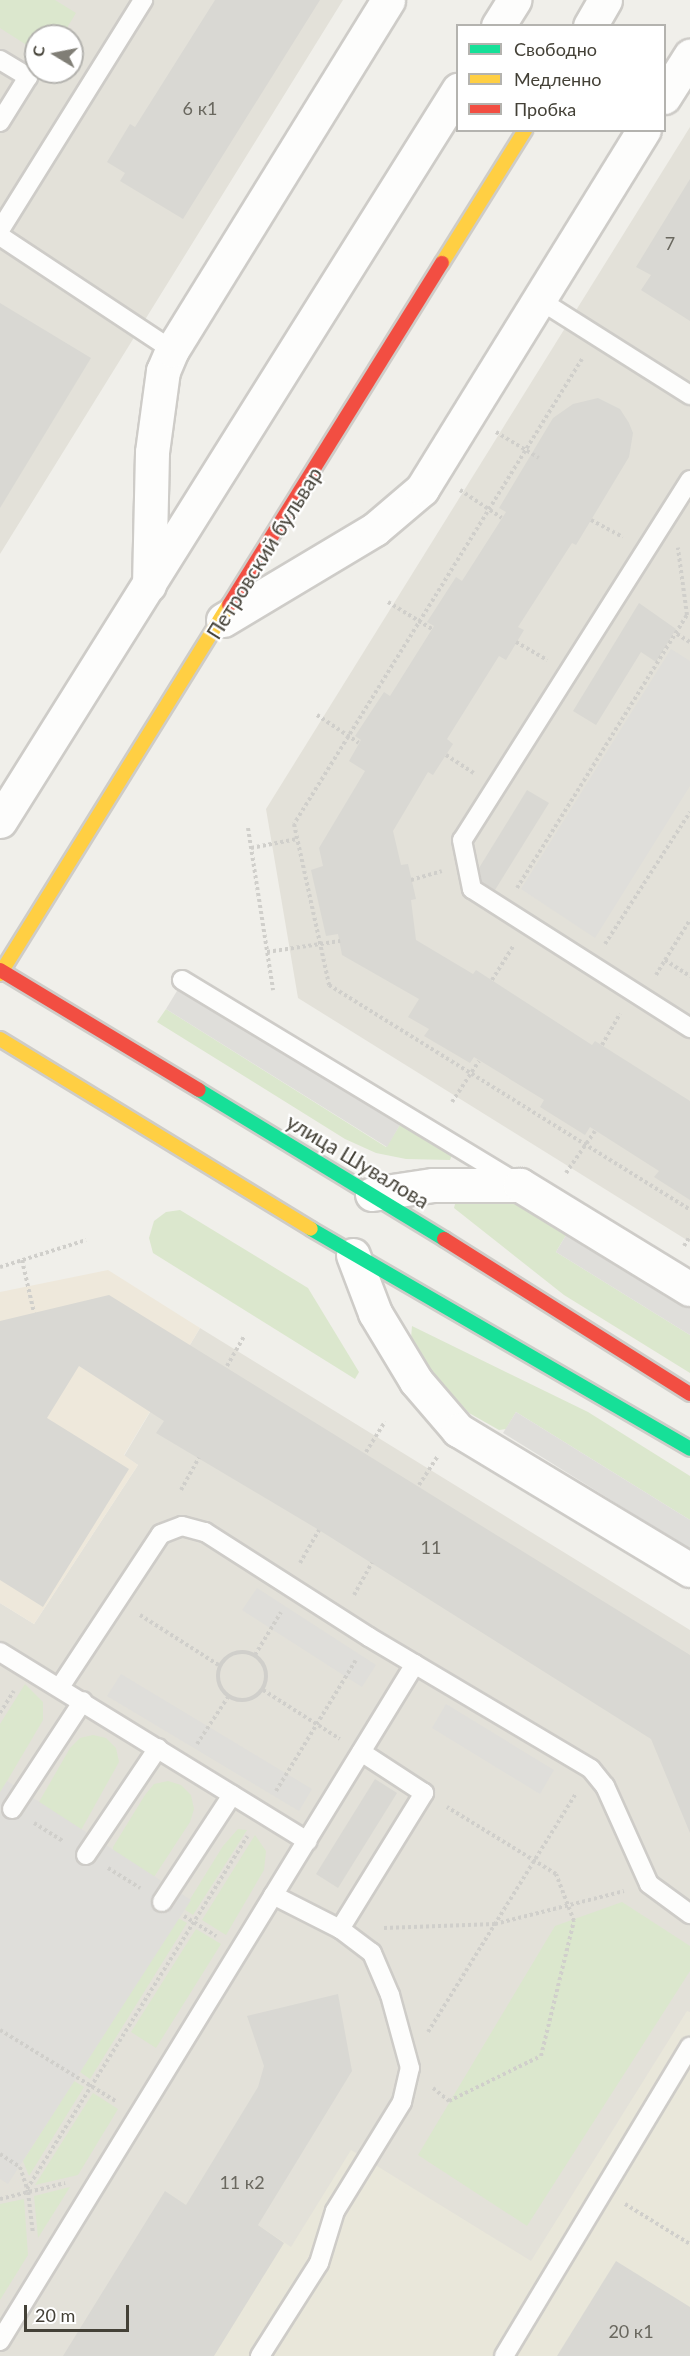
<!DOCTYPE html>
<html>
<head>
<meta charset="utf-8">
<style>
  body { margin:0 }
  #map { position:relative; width:690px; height:2356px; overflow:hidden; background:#f0efea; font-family:Lato,sans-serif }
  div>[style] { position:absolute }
  .residential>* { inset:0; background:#e3e1d9 }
  .commercial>* { inset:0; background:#eee8db }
  .education>* { inset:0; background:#e9e7da }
  .green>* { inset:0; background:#dbe7cd }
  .parking>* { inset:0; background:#dfdeda }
  .building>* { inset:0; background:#d9d8d3 }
  .path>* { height:4px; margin-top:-2px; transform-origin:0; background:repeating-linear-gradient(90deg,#d0cfcb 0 3px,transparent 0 6px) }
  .path>.ring { margin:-2px; padding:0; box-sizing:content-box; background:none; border:4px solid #d0cfcb; border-radius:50% }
  .roads { filter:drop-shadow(2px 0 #ceccc8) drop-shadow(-2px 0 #ceccc8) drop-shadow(0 2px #ceccc8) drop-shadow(0 -2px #ceccc8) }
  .lane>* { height:18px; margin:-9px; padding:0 9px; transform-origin:9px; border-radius:9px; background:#fdfdfc }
  .street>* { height:33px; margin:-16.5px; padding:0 16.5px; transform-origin:16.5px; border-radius:16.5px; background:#fdfdfc }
  .fast>* { height:14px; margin:-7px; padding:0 7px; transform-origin:7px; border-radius:7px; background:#16e098 }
  .slow>* { height:14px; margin:-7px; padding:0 7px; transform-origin:7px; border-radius:7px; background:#ffcf43 }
  .jam>* { height:14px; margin:-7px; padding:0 7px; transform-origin:7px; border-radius:7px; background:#f24e42 }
  span { translate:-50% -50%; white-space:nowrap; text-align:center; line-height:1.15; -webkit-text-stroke:4.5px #fff; paint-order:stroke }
  .number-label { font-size:18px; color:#6a685f }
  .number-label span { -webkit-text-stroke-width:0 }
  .street-label { font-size:21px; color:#444137 }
  .legend { position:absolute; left:456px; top:24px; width:210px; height:108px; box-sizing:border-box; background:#fff; border:2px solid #b4b3af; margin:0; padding:8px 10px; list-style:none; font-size:18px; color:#444137 }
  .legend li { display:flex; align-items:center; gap:12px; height:30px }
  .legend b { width:30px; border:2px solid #b4b3af }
  .north { position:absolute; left:24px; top:24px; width:60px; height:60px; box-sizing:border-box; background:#fff; border:2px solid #b4b3af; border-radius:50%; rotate:280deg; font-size:16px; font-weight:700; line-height:24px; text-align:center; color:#444137 }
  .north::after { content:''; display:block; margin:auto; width:21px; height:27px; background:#807e76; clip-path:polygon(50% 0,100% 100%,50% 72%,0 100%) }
  .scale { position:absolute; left:24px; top:2305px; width:105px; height:27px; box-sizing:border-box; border:3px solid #444137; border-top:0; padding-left:8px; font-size:18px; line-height:21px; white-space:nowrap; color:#444137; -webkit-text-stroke:4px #fff; paint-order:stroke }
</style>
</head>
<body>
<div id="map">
  <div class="residential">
    <div style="clip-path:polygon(evenodd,0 0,343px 0,0 554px,0 0,36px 36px,72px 36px,72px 72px,36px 72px,36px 36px)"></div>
    <div style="clip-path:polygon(690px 127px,690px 1242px,298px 998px,266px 809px)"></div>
    <div style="clip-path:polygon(200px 1328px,690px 1630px,690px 2356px,0 2356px,0 1603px,34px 1624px,138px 1465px,124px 1456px)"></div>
  </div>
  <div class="commercial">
    <div style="clip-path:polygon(108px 1270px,200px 1328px,124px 1455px,138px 1465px,34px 1624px,0 1603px,0 1292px)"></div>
  </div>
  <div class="education">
    <div style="clip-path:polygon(687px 2011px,690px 2012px,690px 2356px,176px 2356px,258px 2225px,291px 2247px,351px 2150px,531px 2261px)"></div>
  </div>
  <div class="green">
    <div style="clip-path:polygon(0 0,55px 0,76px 13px,62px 36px,36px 36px,36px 51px,0 28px)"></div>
    <div style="clip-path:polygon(166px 1009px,386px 1147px,401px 1123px,452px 1155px,450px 1160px,406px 1159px,376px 1153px,345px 1139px,157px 1022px)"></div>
    <div style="clip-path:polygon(456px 1200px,503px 1201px,535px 1209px,569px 1230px,556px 1252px,690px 1335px,690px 1373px,564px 1295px,454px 1208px)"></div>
    <div style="clip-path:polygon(180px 1210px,308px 1288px,359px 1372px,355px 1379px,153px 1253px,149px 1238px,154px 1221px,166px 1212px)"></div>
    <div style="clip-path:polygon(412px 1326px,588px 1412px,690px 1476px,690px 1520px,516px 1412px,506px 1429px,499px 1430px,469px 1413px,434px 1374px,411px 1338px)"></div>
    <div style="clip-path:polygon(25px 1684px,43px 1702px,43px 1720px,0 1793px,0 1724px)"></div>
    <div style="clip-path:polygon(93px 1735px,106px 1738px,116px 1748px,119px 1762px,80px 1832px,39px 1810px,39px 1802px,70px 1748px,80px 1738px)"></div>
    <div style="clip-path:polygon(168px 1781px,181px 1785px,191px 1795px,194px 1809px,190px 1822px,154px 1877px,113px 1855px,113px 1847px,145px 1795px,154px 1784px)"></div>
    <div style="clip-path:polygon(238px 1829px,247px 1830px,193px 1915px,184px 1909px,223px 1846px)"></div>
    <div style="clip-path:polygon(255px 1835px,266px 1851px,264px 1870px,226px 1935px,202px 1920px)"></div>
    <div style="clip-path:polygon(622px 1902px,690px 1946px,690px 1971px,527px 2226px,418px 2155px,555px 1926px)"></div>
    <div style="clip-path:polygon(178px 1918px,187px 1923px,90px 2079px,80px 2072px)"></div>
    <div style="clip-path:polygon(196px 1929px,221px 1944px,156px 2048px,131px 2032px)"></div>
    <div style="clip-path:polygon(74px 2081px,84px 2087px,29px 2176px,23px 2161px)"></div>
    <div style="clip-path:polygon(93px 2093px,118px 2109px,78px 2175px,35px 2185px)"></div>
    <div style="clip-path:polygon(70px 2187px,38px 2238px,34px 2196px)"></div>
    <div style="clip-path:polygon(24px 2199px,28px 2255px,0 2300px,0 2204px)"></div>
  </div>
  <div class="parking">
    <div style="clip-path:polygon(671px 649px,690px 661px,690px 786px,595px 938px,521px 889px)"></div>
    <div style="clip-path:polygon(180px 986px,401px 1123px,387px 1147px,166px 1009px)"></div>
    <div style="clip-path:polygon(569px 1230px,690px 1306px,690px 1335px,556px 1252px)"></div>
    <div style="clip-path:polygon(516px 1412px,690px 1520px,690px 1549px,503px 1433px)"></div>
    <div style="clip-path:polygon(257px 1588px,376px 1665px,362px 1687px,242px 1610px)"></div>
    <div style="clip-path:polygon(121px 1674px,312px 1789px,299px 1811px,107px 1696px)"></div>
    <div style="clip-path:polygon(446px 1704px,554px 1770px,540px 1794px,432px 1728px)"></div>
    <div style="clip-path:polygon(7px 1781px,191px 1900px,8px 2184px,0 2179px,0 1792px)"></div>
  </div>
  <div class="building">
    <div style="clip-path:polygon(215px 0,320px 0,183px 219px,120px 181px,125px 173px,107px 162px,130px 124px,135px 127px)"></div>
    <div style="clip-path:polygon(690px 179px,690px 321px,641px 290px,651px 275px,636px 267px)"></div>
    <div style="clip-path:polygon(0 303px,91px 358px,0 508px)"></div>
    <div style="clip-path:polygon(598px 398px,620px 409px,629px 423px,633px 433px,629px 457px,576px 545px,572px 543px,518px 627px,524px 630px,506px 660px,499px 656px,447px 739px,453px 744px,433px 775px,428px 772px,393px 831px,401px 865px,408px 864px,416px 899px,411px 900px,416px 940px,473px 974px,476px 970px,592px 1045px,595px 1041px,690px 1101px,690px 1200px,654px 1177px,659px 1171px,590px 1127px,585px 1135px,540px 1107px,544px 1100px,474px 1057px,470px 1063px,424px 1036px,429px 1029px,408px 1017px,419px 999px,342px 955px,338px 934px,326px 936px,311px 870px,323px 866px,319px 848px,365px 771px,349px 761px,361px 740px,355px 736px,384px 692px,390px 696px,434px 626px,427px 622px,456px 577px,462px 581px,506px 512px,499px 508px,553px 418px,573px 404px)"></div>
    <div style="clip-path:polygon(639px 603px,676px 629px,656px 662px,641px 652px,596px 725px,573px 711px)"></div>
    <div style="clip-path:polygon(527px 790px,549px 803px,495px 890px,482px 882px,479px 868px)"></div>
    <div style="clip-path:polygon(109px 1295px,690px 1655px,690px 1833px,651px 1739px,319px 1530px,156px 1433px,164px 1421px,79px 1366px,47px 1418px,129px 1469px,43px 1607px,0 1580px,0 1321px)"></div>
    <div style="clip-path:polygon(375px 1779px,397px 1793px,338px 1888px,316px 1874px)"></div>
    <div style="clip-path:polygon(338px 1994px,352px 2071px,258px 2225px,284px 2243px,214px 2356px,63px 2356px,165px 2191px,186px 2205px,258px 2087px,264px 2066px,247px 2016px)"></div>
    <div style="clip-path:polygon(616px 2261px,690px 2307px,690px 2356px,557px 2356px)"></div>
  </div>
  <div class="path">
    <div style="left:582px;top:359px;width:547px;rotate:121.77deg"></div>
    <div style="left:294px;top:824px;width:165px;rotate:77.7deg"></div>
    <div style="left:329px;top:985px;width:425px;rotate:31.9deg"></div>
    <div style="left:496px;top:432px;width:50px;rotate:31.2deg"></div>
    <div style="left:460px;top:490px;width:50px;rotate:33.7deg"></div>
    <div style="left:591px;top:520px;width:36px;rotate:28deg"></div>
    <div style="left:388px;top:602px;width:52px;rotate:31.5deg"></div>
    <div style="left:677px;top:634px;width:15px;rotate:32deg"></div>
    <div style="left:516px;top:642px;width:36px;rotate:30deg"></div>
    <div style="left:317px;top:715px;width:50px;rotate:33.7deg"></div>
    <div style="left:446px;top:755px;width:33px;rotate:33deg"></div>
    <div style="left:248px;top:828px;width:164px;rotate:81.2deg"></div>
    <div style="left:251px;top:848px;width:47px;rotate:-11.1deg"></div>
    <div style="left:411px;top:880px;width:32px;rotate:-16deg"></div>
    <div style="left:517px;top:888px;width:322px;rotate:-58.1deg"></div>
    <div style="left:687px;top:615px;width:68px;rotate:-97.7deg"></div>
    <div style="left:605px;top:944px;width:157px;rotate:-57.2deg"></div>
    <div style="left:267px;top:952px;width:74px;rotate:-8.6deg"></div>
    <div style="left:665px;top:960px;width:47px;rotate:-58deg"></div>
    <div style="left:656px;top:975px;width:17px;rotate:-59deg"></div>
    <div style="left:665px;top:960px;width:30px;rotate:33deg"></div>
    <div style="left:492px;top:980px;width:40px;rotate:-58deg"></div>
    <div style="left:602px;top:1045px;width:36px;rotate:-60deg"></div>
    <div style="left:452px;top:1102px;width:49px;rotate:-56.6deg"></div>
    <div style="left:566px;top:1173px;width:51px;rotate:-55.4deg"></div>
    <div style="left:684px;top:1246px;width:12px;rotate:-59deg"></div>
    <div style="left:22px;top:1260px;width:54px;rotate:77.2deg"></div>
    <div style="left:0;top:1267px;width:90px;rotate:-17.4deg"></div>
    <div style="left:227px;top:1366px;width:34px;rotate:-60deg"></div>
    <div style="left:366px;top:1452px;width:36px;rotate:-58deg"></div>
    <div style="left:419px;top:1485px;width:35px;rotate:-57deg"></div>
    <div style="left:181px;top:1490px;width:37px;rotate:-61deg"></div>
    <div style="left:300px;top:1563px;width:38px;rotate:-60deg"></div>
    <div style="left:354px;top:1595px;width:37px;rotate:-61deg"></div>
    <div style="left:140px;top:1615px;width:95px;rotate:32.5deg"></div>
    <div class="ring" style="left:218px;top:1652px;width:44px;height:44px"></div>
    <div style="left:255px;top:1655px;width:50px;rotate:-58.8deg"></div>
    <div style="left:263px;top:1690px;width:91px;rotate:32.5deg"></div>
    <div style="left:0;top:1713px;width:26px;rotate:-58deg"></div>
    <div style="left:197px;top:1744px;width:56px;rotate:-56.6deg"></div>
    <div style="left:276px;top:1791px;width:153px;rotate:-58.6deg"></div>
    <div style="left:34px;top:1823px;width:34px;rotate:32deg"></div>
    <div style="left:108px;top:1868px;width:38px;rotate:32deg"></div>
    <div style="left:184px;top:1916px;width:38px;rotate:32deg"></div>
    <div style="left:384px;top:1928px;width:111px;rotate:-2.1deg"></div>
    <div style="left:495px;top:1924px;width:133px;rotate:-14.3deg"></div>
    <div style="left:0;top:2030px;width:137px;rotate:31.6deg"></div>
    <div style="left:428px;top:2032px;width:281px;rotate:-58.2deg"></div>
    <div style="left:433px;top:2088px;width:21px;rotate:39deg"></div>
    <div style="left:449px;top:2101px;width:102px;rotate:-26.1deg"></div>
    <div style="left:541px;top:2056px;width:139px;rotate:-76.3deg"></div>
    <div style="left:574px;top:1921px;width:50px;rotate:-111deg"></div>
    <div style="left:556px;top:1874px;width:128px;rotate:-148.4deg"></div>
    <div style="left:0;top:2154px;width:24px;rotate:33deg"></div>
    <div style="left:20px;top:2167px;width:26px;rotate:72deg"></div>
    <div style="left:28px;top:2192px;width:42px;rotate:83.2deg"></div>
    <div style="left:27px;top:2189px;width:416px;rotate:-58deg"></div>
    <div style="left:0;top:2199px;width:67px;rotate:-13.8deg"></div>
    <div style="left:625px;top:2204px;width:76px;rotate:31.6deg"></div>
  </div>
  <div class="roads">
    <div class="lane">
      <div style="left:0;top:60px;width:33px;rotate:31deg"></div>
      <div style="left:28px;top:77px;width:53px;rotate:121.9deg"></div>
      <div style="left:0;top:230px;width:271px;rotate:-58.1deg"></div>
      <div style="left:0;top:236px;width:206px;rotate:33.5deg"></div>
      <div style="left:538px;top:299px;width:180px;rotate:32.3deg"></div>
      <div style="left:690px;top:480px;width:426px;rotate:122.3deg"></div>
      <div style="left:462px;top:840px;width:50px;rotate:78.5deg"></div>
      <div style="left:472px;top:889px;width:259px;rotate:32.5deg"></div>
      <div style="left:182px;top:980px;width:384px;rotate:31.2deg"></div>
      <div style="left:0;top:1652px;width:361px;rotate:31.6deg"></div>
      <div style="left:60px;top:1687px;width:183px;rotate:-56.6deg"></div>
      <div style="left:161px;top:1534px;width:22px;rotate:-21deg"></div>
      <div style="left:182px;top:1526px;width:24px;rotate:15deg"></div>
      <div style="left:205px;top:1532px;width:195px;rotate:32.6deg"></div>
      <div style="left:369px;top:1637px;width:258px;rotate:30.7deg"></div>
      <div style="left:591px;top:1769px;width:22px;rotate:51deg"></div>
      <div style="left:605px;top:1786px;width:107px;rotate:65.8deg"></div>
      <div style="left:649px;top:1884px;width:51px;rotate:36.2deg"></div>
      <div style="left:12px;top:1809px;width:129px;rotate:-56.7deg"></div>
      <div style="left:86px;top:1855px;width:129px;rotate:-56.1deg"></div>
      <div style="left:162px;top:1902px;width:128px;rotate:-56.8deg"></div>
      <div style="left:340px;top:1929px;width:160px;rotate:-58.3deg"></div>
      <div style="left:424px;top:1793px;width:75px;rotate:-146.9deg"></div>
      <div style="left:0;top:2341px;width:794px;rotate:-58.49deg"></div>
      <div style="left:260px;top:2356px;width:110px;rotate:-57.6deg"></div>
      <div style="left:319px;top:2263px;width:54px;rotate:-72.9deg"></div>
      <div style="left:335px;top:2211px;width:128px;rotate:-58.4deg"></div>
      <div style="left:402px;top:2102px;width:35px;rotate:-77deg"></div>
      <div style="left:410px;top:2068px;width:76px;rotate:-105.3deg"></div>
      <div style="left:390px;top:1995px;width:46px;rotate:-113.2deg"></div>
      <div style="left:372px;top:1953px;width:40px;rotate:-143deg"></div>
      <div style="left:340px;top:1929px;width:75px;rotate:-153.1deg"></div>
      <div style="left:504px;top:2356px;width:361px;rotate:-59deg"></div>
    </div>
    <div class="street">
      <div style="left:498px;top:26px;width:31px;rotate:-58deg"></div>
      <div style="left:590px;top:26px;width:30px;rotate:-60deg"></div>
      <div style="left:664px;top:97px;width:49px;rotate:-57.6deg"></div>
      <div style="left:149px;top:585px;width:133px;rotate:-88.7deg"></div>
      <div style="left:152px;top:452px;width:82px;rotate:-82.3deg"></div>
      <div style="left:163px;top:371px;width:23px;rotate:-67deg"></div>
      <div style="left:172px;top:350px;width:411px;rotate:-58.3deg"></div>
      <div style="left:223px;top:620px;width:177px;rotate:-30.9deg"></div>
      <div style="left:375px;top:529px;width:62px;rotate:-40.4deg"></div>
      <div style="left:422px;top:489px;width:422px;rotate:-58.3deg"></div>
      <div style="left:0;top:821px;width:863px;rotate:-57.93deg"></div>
      <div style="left:372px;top:1194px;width:62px;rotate:-8.4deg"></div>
      <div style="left:433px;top:1185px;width:87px"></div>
      <div style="left:520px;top:1185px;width:199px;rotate:31.5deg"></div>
      <div style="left:353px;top:1255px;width:62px;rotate:69.2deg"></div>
      <div style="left:375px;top:1313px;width:79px;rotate:58.9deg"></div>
      <div style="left:416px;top:1381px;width:65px;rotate:49.4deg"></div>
      <div style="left:458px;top:1430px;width:271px;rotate:31.1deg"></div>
    </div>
    <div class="fast">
      <div style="left:199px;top:1090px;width:287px;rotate:31.3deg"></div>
      <div style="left:311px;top:1229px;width:438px;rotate:30.1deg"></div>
    </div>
    <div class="slow">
      <div style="left:442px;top:263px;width:157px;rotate:-58deg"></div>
      <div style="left:0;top:974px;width:434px;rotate:-58.2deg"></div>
      <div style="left:0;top:1039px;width:364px;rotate:31.4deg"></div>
    </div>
    <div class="jam">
      <div style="left:229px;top:605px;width:403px;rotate:-58.1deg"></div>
      <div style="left:0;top:970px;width:232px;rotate:31.1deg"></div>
      <div style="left:444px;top:1239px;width:291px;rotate:32.2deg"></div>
    </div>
  </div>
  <div class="number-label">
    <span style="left:200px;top:108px">6 к1</span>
    <span style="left:670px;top:243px">7</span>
    <span style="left:431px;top:1547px">11</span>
    <span style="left:242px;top:2182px">11 к2</span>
    <span style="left:631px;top:2331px">20 к1</span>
  </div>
  <div class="street-label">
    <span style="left:264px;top:553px;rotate:-58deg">Петровский бульвар</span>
    <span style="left:358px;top:1161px;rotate:31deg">улица Шувалова</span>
  </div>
  <ul class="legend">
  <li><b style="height:8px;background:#16e098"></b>Свободно</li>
  <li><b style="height:8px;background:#ffcf43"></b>Медленно</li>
  <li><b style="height:8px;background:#f24e42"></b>Пробка</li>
  </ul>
  <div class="north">С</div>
  <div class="scale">20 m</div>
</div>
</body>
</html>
